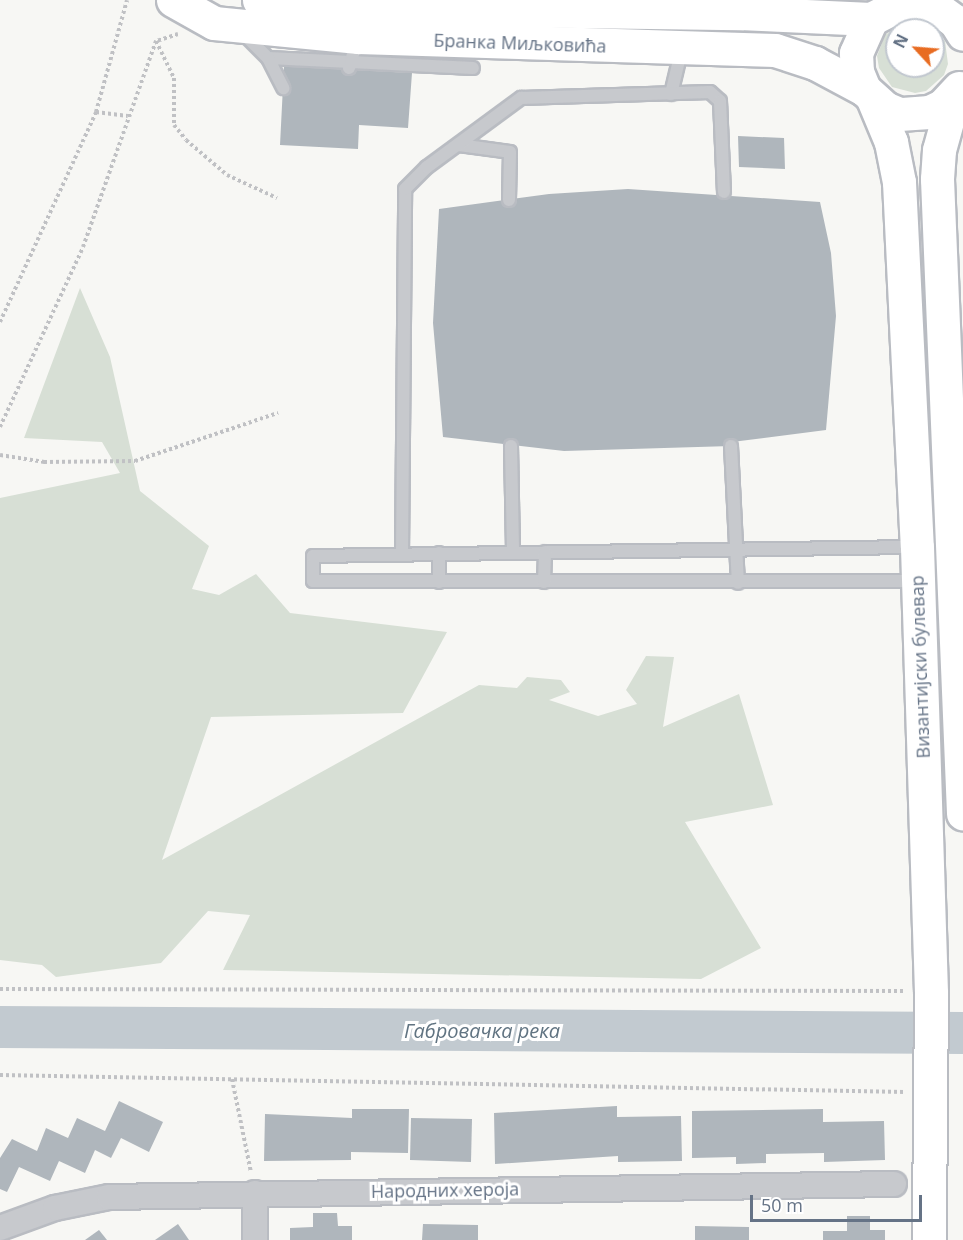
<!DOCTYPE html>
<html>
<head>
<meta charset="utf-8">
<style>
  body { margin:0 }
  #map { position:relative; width:963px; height:1240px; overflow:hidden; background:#f7f7f4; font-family:"Open Sans",sans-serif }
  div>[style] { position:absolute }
  .green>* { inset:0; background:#d7dfd5 }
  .river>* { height:42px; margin:-21px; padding:0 21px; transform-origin:21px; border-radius:21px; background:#c2cad0 }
  .building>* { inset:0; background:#afb6bc }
  .path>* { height:4px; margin-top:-2px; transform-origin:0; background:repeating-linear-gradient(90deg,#c0c1c4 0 3px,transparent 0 6px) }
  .roads { filter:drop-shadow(2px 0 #b9bcc2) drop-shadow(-2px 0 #b9bcc2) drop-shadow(0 2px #b9bcc2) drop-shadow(0 -2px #b9bcc2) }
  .lane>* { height:12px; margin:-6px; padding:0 6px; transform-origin:6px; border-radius:6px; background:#c7c9cd }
  .street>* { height:24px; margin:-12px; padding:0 12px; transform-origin:12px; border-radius:12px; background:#c7c9cd }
  .secondary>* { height:33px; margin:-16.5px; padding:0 16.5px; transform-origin:16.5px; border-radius:16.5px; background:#fff }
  span { translate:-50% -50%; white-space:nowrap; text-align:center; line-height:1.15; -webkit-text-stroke:6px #fff; paint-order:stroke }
  .street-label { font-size:18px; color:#657386 }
  .water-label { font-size:20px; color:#617482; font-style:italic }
  .north { position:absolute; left:885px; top:18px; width:60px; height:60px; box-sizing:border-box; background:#fff; border:2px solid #c1c7cf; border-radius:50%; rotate:296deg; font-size:16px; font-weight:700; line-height:24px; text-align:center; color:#657386 }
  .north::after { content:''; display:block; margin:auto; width:21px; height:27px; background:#e86c22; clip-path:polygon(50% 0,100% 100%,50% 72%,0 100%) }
  .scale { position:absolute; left:750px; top:1195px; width:172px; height:27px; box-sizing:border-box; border:3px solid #657386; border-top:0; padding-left:8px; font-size:18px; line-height:21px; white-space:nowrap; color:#657386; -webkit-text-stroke:4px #fff; paint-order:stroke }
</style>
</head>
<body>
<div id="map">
  <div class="green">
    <div style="clip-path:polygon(evenodd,905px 22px,928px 25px,945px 41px,948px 64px,944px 75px,926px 91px,915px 93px,892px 87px,879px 68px,877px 56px,885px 35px,905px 22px,897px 30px,933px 30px,933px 66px,897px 66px,897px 30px)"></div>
    <div style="clip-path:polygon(80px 288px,110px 357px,140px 491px,209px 546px,192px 589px,219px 595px,256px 574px,290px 613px,447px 632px,403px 713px,211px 717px,162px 860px,479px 685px,517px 688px,527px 677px,561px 680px,570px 692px,549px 700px,598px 716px,637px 704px,626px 690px,646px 656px,674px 657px,663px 727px,739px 694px,773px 805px,685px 822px,761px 948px,701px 979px,223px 970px,250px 915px,208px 911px,161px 963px,56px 977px,42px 965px,0 960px,0 498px,120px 473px,102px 442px,24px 438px)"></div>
  </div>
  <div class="river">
    <div style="left:0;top:1027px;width:963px;rotate:0.36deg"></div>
  </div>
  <div class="building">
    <div style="clip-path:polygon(284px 66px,412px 73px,408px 128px,359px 125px,358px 149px,280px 145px)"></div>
    <div style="clip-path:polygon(738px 136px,784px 138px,785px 169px,739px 167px)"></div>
    <div style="clip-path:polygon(628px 189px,820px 202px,831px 253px,836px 316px,826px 430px,732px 442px,731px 446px,564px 451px,443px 437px,433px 323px,439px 209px,549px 194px)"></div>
    <div style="clip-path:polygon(119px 1101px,163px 1122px,149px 1152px,121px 1138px,111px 1158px,95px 1150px,85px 1173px,59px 1161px,50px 1181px,19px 1167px,7px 1192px,0 1189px,0 1158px,12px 1139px,37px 1151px,46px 1128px,68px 1138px,77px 1118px,105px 1131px)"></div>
    <div style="clip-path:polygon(617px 1106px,617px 1117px,681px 1116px,682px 1161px,618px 1162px,618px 1156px,495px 1164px,494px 1113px)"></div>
    <div style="clip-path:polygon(352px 1109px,409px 1109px,408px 1153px,351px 1152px,351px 1160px,264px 1161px,265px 1114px,352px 1118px)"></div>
    <div style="clip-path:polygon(823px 1109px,823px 1122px,884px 1121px,885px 1160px,824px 1162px,824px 1153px,766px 1154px,766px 1163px,736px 1164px,736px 1157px,692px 1158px,692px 1111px)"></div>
    <div style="clip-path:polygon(411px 1118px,472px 1119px,471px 1162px,410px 1160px)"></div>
    <div style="clip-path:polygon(313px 1213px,337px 1213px,338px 1226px,352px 1226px,352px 1240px,290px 1240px,290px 1228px,313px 1227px)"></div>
    <div style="clip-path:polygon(847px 1216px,870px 1216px,870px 1230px,885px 1230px,885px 1240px,823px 1240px,823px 1231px,847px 1231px)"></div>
    <div style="clip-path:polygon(178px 1224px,189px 1240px,155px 1240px)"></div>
    <div style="clip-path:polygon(423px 1224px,478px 1225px,478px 1240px,422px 1240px)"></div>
    <div style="clip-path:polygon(695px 1226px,749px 1227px,749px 1240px,695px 1240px)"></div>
    <div style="clip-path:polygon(99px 1230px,107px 1240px,85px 1240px)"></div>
  </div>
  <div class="path">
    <div style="left:178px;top:34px;width:23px;rotate:162deg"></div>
    <div style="left:156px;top:41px;width:41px;rotate:64.1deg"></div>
    <div style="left:174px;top:78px;width:47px;rotate:90deg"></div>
    <div style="left:174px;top:125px;width:19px;rotate:51deg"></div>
    <div style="left:186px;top:140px;width:54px;rotate:40.5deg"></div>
    <div style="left:227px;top:175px;width:55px;rotate:24.7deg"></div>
    <div style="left:96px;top:112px;width:32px;rotate:7deg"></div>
    <div style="left:0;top:322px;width:231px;rotate:-65.4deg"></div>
    <div style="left:96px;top:112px;width:116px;rotate:-74.5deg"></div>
    <div style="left:0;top:427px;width:198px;rotate:-65.2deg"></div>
    <div style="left:83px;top:247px;width:219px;rotate:-70.5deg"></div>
    <div style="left:0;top:455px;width:45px;rotate:9deg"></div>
    <div style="left:44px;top:462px;width:91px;rotate:-0.6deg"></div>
    <div style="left:135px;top:461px;width:151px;rotate:-18.6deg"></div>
    <div style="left:0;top:989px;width:905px;rotate:0.13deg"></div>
    <div style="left:0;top:1075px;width:905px;rotate:1.08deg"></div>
    <div style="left:232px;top:1079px;width:95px;rotate:78.5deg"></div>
  </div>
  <div class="roads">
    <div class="lane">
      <div style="left:242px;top:32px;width:37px;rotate:45deg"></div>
      <div style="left:268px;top:58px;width:83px;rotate:2.8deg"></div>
      <div style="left:351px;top:62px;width:25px;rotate:-76deg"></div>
      <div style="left:268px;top:58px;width:34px;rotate:63deg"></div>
      <div style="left:349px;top:68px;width:6px;rotate:-72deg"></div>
      <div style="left:351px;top:62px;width:122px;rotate:2.8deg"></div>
      <div style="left:671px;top:94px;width:47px;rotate:-76.6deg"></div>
      <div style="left:459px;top:145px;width:51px;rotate:7.8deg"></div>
      <div style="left:510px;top:152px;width:48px;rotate:91.2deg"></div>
      <div style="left:511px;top:446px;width:106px;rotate:88.9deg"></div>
      <div style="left:731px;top:446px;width:137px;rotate:87.1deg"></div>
      <div style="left:439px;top:553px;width:29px;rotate:90deg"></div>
      <div style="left:402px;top:554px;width:365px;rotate:-89.5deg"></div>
      <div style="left:405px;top:189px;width:31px;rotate:-45deg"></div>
      <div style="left:427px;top:167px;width:117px;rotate:-36.3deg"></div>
      <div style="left:521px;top:98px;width:189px;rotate:-1.8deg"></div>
      <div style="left:710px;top:92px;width:13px;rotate:42deg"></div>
      <div style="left:720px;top:101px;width:91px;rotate:87.5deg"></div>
      <div style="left:916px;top:581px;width:603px;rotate:180deg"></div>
      <div style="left:313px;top:581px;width:25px;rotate:-90deg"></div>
      <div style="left:313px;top:556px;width:603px;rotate:-0.86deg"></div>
      <div style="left:544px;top:582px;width:30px;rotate:-88deg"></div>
    </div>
    <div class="street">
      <div style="left:255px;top:1193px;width:47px;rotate:90deg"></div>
      <div style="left:0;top:1228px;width:59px;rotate:-20deg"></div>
      <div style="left:55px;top:1208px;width:55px;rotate:-11.5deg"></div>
      <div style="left:109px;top:1197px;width:785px;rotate:-0.95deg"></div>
    </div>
    <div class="secondary">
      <div style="left:173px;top:0;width:47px;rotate:29.3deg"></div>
      <div style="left:214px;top:23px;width:145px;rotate:5.6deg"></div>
      <div style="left:358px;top:37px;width:417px;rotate:1.8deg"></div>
      <div style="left:775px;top:50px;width:42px;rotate:18deg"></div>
      <div style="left:815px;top:63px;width:55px;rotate:28deg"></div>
      <div style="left:259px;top:0;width:31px;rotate:13deg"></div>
      <div style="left:289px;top:7px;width:451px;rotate:0.8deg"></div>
      <div style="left:740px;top:13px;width:131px;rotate:2.6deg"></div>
      <div style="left:959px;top:88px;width:25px;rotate:133deg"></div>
      <div style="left:942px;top:106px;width:14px;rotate:155deg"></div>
      <div style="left:929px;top:112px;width:30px;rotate:176deg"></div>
      <div style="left:899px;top:114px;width:15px;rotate:-157deg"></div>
      <div style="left:885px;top:108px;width:28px;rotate:-138deg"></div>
      <div style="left:864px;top:89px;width:18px;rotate:-112deg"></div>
      <div style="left:857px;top:72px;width:19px;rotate:-93deg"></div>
      <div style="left:856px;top:53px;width:37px;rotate:-66deg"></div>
      <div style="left:871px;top:19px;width:38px;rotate:-27deg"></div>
      <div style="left:905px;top:2px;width:29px;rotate:8deg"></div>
      <div style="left:934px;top:6px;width:26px;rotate:36deg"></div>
      <div style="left:955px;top:21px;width:15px;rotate:58deg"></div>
      <div style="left:954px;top:96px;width:56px;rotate:105.5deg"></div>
      <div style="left:939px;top:150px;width:29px;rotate:94deg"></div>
      <div style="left:937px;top:179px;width:635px;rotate:87.65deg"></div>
      <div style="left:873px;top:99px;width:47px;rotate:67.3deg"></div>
      <div style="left:891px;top:142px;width:41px;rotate:78.7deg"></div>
      <div style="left:899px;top:182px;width:365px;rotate:87.2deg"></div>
      <div style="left:917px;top:547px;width:446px;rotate:88.2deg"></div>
      <div style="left:931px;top:993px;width:247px;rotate:90.5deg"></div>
    </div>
  </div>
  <div class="street-label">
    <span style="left:520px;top:43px;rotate:2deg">Бранка Миљковића</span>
    <span style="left:920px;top:667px;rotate:-92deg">Византијски булевар</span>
    <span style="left:445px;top:1190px;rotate:-1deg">Народних хероја</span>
  </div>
  <div class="water-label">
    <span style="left:482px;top:1030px">Габровачка река</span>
  </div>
  <div class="north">N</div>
  <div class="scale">50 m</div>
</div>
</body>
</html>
